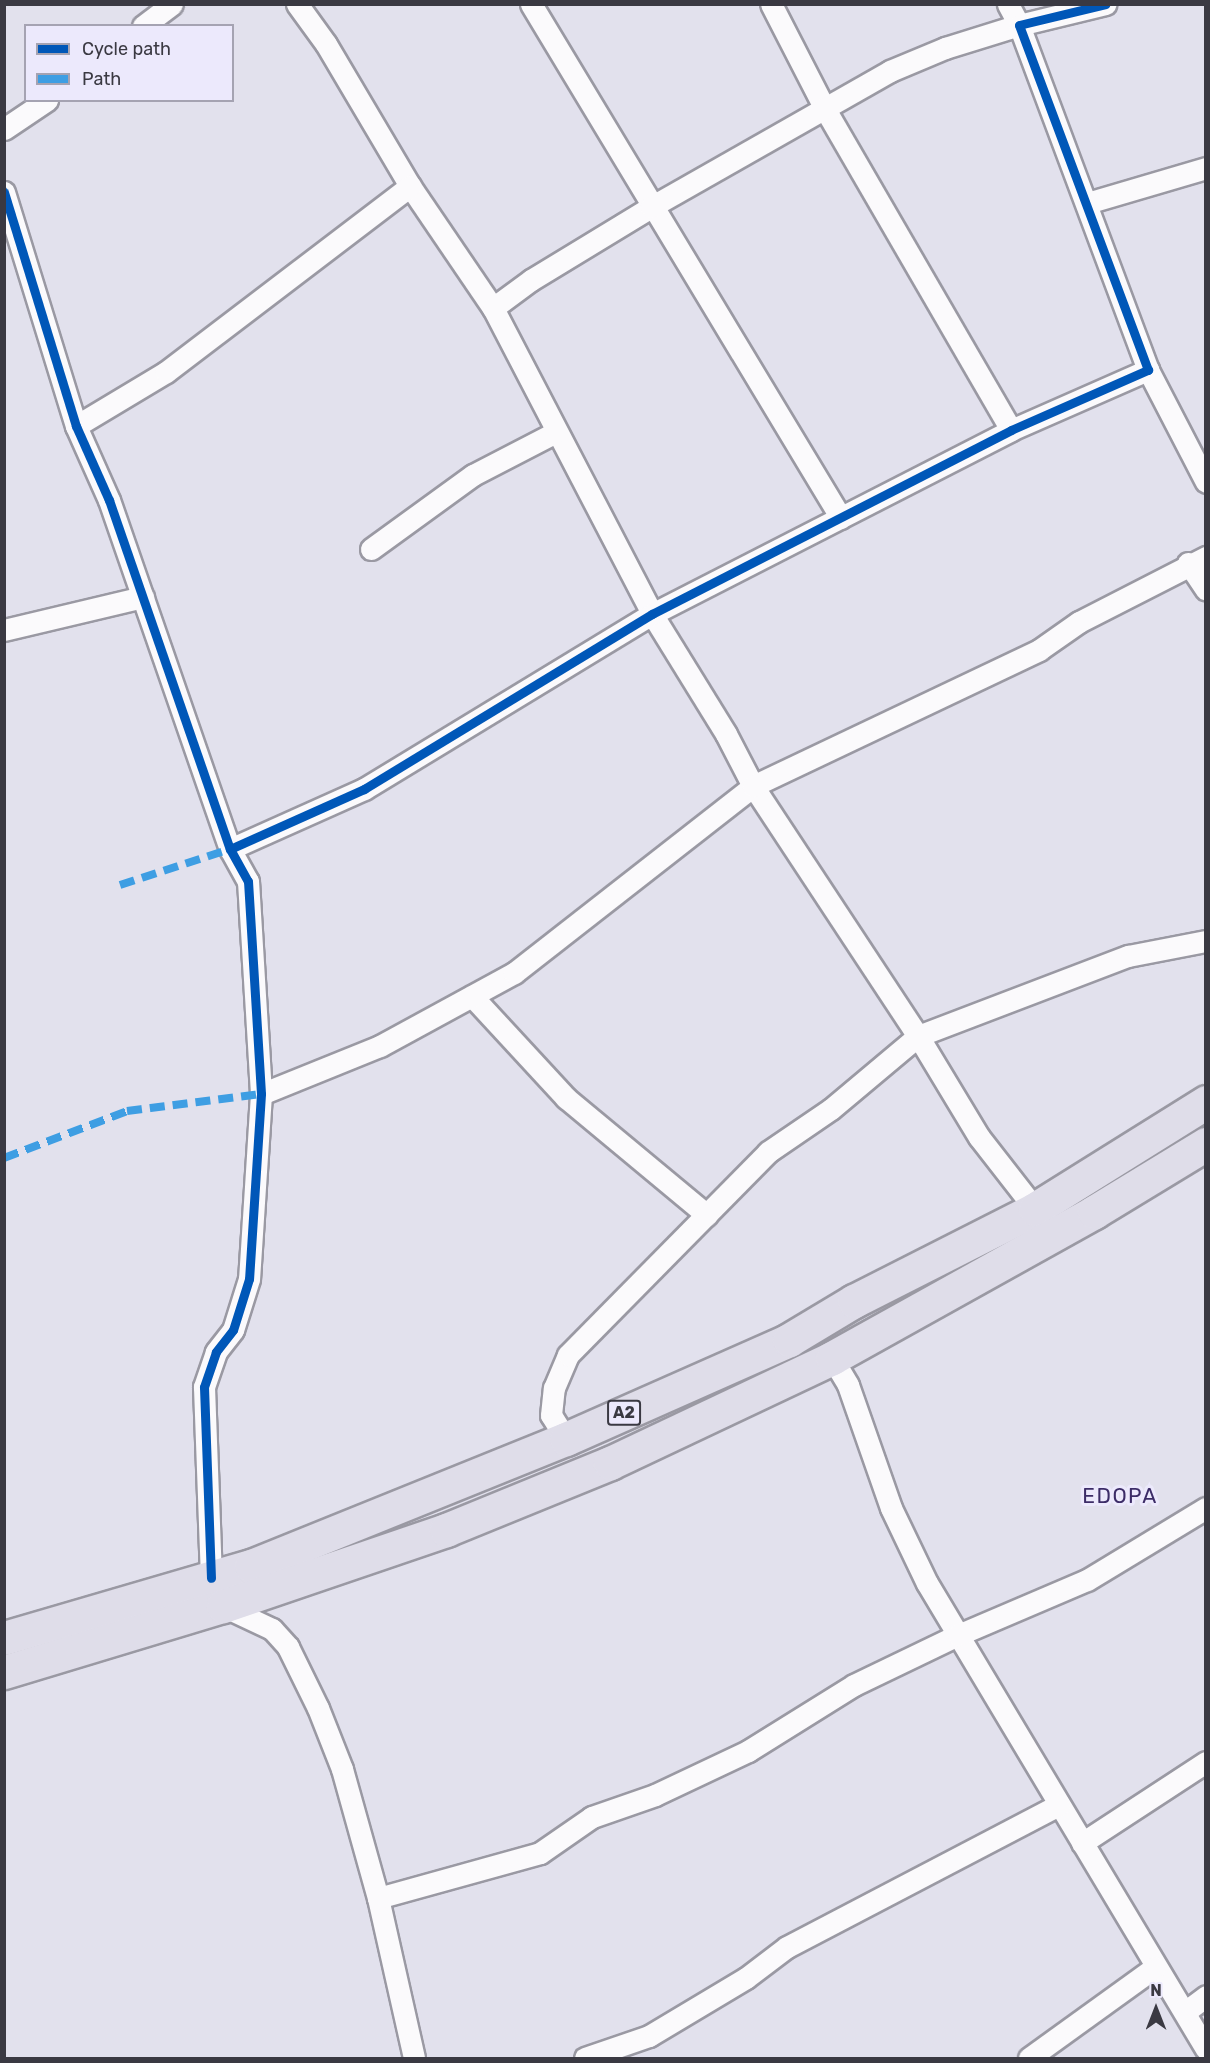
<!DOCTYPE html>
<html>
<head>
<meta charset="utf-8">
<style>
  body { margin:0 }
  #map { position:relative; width:1210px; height:2063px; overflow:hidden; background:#e2e1ed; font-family:Rubik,sans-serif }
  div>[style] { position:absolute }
  .roads { filter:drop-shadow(2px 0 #9a99a3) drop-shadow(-2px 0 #9a99a3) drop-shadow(0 2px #9a99a3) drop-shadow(0 -2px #9a99a3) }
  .street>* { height:21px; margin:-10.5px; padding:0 10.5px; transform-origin:10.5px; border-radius:10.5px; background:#fbfafc }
  .highway>* { height:33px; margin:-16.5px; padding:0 16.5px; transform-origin:16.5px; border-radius:16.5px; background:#dfdde9 }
  .quiet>* { height:8px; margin-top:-4px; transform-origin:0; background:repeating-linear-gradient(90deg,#3e9ee3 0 15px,transparent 0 23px) }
  .cycleway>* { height:9px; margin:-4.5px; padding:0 4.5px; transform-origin:4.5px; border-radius:4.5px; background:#0057b8 }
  span { translate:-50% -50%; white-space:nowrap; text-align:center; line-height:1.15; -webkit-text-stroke:6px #ece9fc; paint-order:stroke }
  .shield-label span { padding:2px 4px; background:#ece9fc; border:2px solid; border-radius:4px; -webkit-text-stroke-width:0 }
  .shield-label { font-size:16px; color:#3a3942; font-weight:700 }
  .quarter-label { font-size:21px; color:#3c2c67; letter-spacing:1.5px }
  .frame { position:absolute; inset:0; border:6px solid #3a3942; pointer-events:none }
  .legend { position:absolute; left:24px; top:24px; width:210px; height:78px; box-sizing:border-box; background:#ece9fc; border:2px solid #a5a3b2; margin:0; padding:8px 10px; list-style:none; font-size:18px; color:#3a3942 }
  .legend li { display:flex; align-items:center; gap:12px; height:30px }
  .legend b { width:30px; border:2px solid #a5a3b2 }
  .north { position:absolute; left:1126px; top:1979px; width:60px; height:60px; -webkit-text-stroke:4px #ece9fc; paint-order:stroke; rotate:0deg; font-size:16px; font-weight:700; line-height:24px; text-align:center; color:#3a3942 }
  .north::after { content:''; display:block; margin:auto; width:21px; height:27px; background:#3a3942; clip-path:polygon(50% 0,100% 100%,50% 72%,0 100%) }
</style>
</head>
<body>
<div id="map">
  <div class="roads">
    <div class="street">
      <div style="left:297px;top:4px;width:49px;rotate:54.1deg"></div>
      <div style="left:326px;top:44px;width:165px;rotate:59.4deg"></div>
      <div style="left:410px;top:186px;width:148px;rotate:55.8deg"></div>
      <div style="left:493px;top:308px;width:345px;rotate:62.5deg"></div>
      <div style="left:652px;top:614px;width:141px;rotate:58.3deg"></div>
      <div style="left:726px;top:734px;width:59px;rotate:62.6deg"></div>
      <div style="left:753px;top:786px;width:300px;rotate:56.6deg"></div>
      <div style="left:918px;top:1036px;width:118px;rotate:58.9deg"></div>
      <div style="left:979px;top:1137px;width:91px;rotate:52.1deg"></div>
      <div style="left:531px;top:4px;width:600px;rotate:58.91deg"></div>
      <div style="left:771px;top:4px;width:118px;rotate:62.8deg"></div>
      <div style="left:825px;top:109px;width:371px;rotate:59.9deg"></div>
      <div style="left:143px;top:26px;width:36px;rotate:-37deg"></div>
      <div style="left:4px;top:129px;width:52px;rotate:-34deg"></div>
      <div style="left:4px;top:192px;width:245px;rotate:72.9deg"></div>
      <div style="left:76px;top:426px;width:81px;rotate:66deg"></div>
      <div style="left:109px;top:500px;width:369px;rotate:70.9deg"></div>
      <div style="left:230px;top:849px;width:37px;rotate:61deg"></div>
      <div style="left:248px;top:881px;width:213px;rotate:86.5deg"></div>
      <div style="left:261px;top:1094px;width:185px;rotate:93.7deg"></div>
      <div style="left:249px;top:1279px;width:53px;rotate:107.4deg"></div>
      <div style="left:233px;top:1330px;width:28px;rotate:128deg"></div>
      <div style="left:216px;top:1352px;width:37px;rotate:109deg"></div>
      <div style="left:204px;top:1387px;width:191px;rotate:87.9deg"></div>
      <div style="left:1087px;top:203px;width:124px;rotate:-16.4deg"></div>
      <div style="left:493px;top:308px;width:47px;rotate:-36.4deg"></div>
      <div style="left:531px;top:280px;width:140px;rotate:-31.3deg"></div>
      <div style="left:651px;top:207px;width:275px;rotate:-29.6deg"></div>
      <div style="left:890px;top:71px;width:60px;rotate:-22.7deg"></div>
      <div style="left:945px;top:48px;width:77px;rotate:-17.3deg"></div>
      <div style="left:1019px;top:25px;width:24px;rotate:-118deg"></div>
      <div style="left:1148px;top:370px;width:126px;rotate:62.6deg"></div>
      <div style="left:76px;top:426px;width:105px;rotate:-31deg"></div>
      <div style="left:166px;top:372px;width:307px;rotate:-37.3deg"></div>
      <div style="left:371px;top:549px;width:126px;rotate:-36deg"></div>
      <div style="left:473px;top:475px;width:93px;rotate:-27.4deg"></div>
      <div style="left:1188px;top:563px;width:32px;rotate:56deg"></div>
      <div style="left:4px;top:630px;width:143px;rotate:-13.4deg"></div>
      <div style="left:230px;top:849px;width:147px;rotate:-24.1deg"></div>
      <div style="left:364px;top:789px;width:337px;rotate:-31.3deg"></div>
      <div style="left:652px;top:614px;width:403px;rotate:-27.1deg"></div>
      <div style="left:1011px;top:430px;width:150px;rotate:-23.7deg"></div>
      <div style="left:1148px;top:370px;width:368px;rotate:-110.5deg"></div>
      <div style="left:1019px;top:25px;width:89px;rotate:-13.6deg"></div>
      <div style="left:472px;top:996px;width:139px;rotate:47.3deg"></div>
      <div style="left:566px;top:1098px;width:183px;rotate:39.7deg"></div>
      <div style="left:261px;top:1094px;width:128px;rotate:-22deg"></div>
      <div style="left:380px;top:1046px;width:153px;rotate:-28.6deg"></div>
      <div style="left:514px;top:973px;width:303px;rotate:-38deg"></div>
      <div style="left:753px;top:786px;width:317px;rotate:-25.4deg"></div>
      <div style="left:1039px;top:650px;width:49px;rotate:-35deg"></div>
      <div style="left:1079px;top:622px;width:143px;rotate:-27.1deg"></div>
      <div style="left:832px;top:1358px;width:31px;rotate:59deg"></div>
      <div style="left:848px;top:1385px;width:130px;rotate:70.7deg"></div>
      <div style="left:891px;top:1508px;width:83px;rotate:64.4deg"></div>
      <div style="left:927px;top:1583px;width:543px;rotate:59.09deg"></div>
      <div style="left:566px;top:1439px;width:28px;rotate:-122deg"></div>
      <div style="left:551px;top:1415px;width:27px;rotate:-84deg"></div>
      <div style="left:554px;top:1388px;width:36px;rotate:-67deg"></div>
      <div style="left:568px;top:1355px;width:285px;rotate:-45.4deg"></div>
      <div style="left:768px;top:1152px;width:76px;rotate:-34.3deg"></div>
      <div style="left:831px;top:1109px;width:114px;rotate:-40deg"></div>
      <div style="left:918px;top:1036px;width:225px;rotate:-20.9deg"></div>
      <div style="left:1128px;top:956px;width:79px;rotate:-10.9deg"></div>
      <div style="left:223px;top:1606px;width:54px;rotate:25.1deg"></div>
      <div style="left:272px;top:1629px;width:24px;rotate:48deg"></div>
      <div style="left:288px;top:1647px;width:68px;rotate:63.8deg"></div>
      <div style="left:318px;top:1708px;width:66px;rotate:68.5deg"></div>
      <div style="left:342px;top:1769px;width:134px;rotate:74.4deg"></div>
      <div style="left:378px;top:1898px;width:164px;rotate:77.3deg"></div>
      <div style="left:1082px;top:1843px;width:148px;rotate:-33.2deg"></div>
      <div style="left:378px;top:1898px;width:168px;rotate:-15.5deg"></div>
      <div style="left:540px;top:1853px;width:63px;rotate:-34.7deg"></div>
      <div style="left:592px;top:1817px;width:67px;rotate:-19.2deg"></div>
      <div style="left:655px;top:1795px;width:103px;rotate:-25.3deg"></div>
      <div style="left:748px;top:1751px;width:125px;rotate:-31.9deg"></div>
      <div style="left:854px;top:1685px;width:115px;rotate:-25.7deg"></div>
      <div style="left:958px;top:1635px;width:140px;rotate:-23.1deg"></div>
      <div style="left:1087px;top:1580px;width:139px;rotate:-31.2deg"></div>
      <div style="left:1185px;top:2012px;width:26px;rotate:-37deg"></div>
      <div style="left:585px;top:2058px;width:68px;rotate:-19deg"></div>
      <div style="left:649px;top:2036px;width:113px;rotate:-30.9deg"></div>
      <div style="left:746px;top:1978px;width:51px;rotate:-37.1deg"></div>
      <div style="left:787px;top:1947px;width:307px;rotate:-27.6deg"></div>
      <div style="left:1029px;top:2058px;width:155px;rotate:-35.8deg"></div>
    </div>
    <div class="highway">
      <div style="left:4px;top:1638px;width:257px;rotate:-16.3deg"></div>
      <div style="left:251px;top:1566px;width:340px;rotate:-22deg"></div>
      <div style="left:566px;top:1439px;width:244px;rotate:-23.9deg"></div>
      <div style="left:789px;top:1340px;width:76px;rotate:-31deg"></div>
      <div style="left:854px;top:1301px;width:203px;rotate:-26.9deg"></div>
      <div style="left:1035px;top:1209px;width:202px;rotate:-32deg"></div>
      <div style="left:4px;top:1672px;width:229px;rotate:-16.8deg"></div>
      <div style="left:223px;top:1606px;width:236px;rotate:-18.8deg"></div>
      <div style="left:446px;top:1530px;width:177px;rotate:-22.2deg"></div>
      <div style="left:610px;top:1463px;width:246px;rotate:-25.3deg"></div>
      <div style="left:832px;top:1358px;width:300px;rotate:-29.1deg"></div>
      <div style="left:1094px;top:1212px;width:131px;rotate:-31.3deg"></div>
    </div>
  </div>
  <div class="quiet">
    <div style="left:120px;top:885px;width:116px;rotate:-18.1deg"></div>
    <div style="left:4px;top:1158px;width:132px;rotate:-20.9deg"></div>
    <div style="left:127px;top:1111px;width:135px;rotate:-7.2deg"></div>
  </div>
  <div class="cycleway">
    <div style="left:4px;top:192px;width:245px;rotate:72.9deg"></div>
    <div style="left:76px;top:426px;width:81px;rotate:66deg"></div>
    <div style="left:109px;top:500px;width:369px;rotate:70.9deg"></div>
    <div style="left:230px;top:849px;width:37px;rotate:61deg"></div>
    <div style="left:248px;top:881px;width:213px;rotate:86.5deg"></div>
    <div style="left:261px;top:1094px;width:185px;rotate:93.7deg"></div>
    <div style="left:249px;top:1279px;width:53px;rotate:107.4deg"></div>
    <div style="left:233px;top:1330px;width:28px;rotate:128deg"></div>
    <div style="left:216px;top:1352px;width:37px;rotate:109deg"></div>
    <div style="left:204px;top:1387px;width:191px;rotate:87.9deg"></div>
    <div style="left:230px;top:849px;width:147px;rotate:-24.1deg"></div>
    <div style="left:364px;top:789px;width:337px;rotate:-31.3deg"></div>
    <div style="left:652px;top:614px;width:403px;rotate:-27.1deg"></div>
    <div style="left:1011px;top:430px;width:150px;rotate:-23.7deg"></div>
    <div style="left:1148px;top:370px;width:368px;rotate:-110.5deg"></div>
    <div style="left:1019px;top:25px;width:89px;rotate:-13.6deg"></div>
  </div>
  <div class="shield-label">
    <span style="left:624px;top:1413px">A2</span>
  </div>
  <div class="quarter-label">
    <span style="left:1120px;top:1496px">EDOPA</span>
  </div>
  <div class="frame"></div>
  <ul class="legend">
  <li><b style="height:8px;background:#0057b8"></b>Cycle path</li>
  <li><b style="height:8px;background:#3e9ee3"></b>Path</li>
  </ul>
  <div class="north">N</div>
</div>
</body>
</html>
